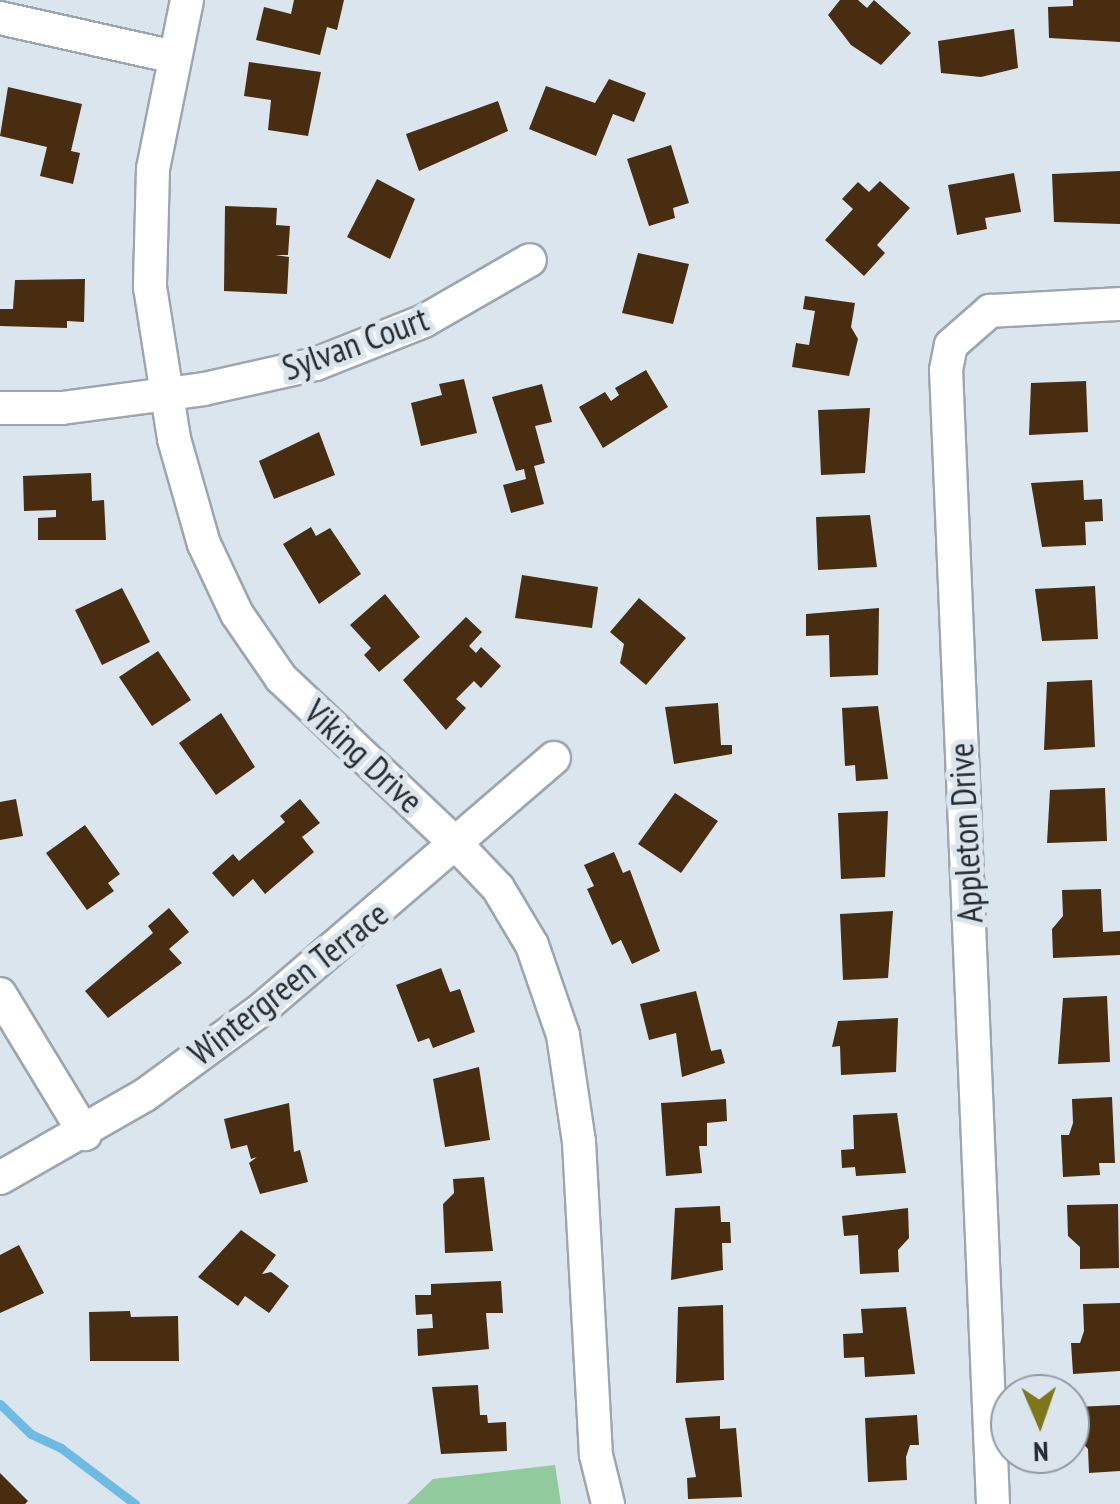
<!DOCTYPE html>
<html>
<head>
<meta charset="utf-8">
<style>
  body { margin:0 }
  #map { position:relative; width:1120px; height:1504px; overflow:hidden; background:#dbe5ed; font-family:"PT Sans Narrow",sans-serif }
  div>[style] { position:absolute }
  .green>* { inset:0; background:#91ca9d }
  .stream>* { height:9px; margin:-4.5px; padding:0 4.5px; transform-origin:4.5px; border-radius:4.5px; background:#6dbae3 }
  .building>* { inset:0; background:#482d10 }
  .roads { filter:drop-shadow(2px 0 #9da6ae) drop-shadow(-2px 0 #9da6ae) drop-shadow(0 2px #9da6ae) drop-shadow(0 -2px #9da6ae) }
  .minor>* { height:32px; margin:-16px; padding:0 16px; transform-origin:16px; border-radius:16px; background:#fff }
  span { translate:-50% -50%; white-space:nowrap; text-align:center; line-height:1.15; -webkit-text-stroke:10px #dbe5ed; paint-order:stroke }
  .street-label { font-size:35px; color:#272a2e }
  .north { position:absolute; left:990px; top:1374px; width:100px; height:100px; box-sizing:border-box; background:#dbe5ed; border:2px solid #939aa1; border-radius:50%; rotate:178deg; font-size:28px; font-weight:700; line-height:40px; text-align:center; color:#272a2e }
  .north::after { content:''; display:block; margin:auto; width:35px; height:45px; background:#7f761a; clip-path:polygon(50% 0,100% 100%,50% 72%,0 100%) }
</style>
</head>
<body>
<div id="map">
  <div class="green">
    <div style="clip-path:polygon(555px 1465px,561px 1504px,407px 1504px,433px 1479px)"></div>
  </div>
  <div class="stream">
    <div style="left:0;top:1404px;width:43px;rotate:44.1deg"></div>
    <div style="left:31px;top:1434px;width:33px;rotate:25deg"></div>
    <div style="left:61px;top:1448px;width:93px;rotate:37.1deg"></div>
  </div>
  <div class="building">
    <div style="clip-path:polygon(294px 0,344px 0,337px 30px,327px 27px,320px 55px,256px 40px,264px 7px,291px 14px)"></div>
    <div style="clip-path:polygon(840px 0,858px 0,867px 8px,874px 0,911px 33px,881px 65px,851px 45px,828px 15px)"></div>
    <div style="clip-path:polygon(1073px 0,1120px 0,1120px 42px,1049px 38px,1048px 7px,1073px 6px)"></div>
    <div style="clip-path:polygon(1014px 29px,1018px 68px,981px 77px,941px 73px,938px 41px)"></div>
    <div style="clip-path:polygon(249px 62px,321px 72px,308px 136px,268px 130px,271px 100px,244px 96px)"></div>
    <div style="clip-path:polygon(609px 79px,646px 93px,634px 122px,613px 114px,596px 156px,529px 129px,546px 86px,595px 103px)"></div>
    <div style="clip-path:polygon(8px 87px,82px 104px,71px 151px,80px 153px,73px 184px,40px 176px,47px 147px,0 136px)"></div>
    <div style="clip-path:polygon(498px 101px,508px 131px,419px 171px,406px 134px)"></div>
    <div style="clip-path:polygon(671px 145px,689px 203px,673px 208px,675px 218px,649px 226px,627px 159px)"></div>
    <div style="clip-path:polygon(1120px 171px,1120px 224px,1054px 222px,1052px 174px)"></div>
    <div style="clip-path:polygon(1014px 173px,1021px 212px,985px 218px,987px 229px,957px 235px,948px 185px)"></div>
    <div style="clip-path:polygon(377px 179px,415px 199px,390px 259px,347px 237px)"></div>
    <div style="clip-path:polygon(880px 181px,910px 208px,877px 245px,885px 253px,864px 276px,825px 240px,853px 209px,842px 199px,858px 182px,869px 192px)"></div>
    <div style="clip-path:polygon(225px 206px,277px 208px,276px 225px,290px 226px,288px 255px,275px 255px,289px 257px,287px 294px,224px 291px)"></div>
    <div style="clip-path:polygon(638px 253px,689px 264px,673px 324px,622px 313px)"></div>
    <div style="clip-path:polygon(85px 279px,84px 322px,67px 321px,67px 328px,0 326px,0 309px,13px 309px,15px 280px)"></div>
    <div style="clip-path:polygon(805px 296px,855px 303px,851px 327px,858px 339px,849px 376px,792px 367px,796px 343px,809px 345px,815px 311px,803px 309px)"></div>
    <div style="clip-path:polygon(646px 370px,668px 407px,603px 448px,579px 407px,605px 392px,611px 401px,619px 395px,615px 388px)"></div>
    <div style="clip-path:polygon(464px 379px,477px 433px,421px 446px,411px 403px,442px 395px,439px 384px)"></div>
    <div style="clip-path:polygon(1086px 381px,1088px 432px,1029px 435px,1031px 383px)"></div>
    <div style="clip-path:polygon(542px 384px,552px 422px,535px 426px,545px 463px,534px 466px,544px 504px,511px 513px,503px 485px,526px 479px,524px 469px,516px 471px,492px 397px)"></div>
    <div style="clip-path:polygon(870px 408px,865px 473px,821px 475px,818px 410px)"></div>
    <div style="clip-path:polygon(319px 432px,335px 475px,274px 499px,259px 461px)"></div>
    <div style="clip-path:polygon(91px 473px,92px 501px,104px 500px,106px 540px,38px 540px,38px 518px,56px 517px,56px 510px,24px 511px,23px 476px)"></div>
    <div style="clip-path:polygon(1083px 480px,1084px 500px,1102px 499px,1103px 521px,1085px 522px,1086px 545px,1042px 547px,1031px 483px)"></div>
    <div style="clip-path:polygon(870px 515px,877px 567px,818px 570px,816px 517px)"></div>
    <div style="clip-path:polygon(311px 527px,316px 536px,330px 528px,361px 574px,319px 604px,283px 544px)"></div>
    <div style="clip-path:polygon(522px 575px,598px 587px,592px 628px,515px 618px)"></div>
    <div style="clip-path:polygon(1095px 586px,1098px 639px,1042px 641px,1035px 589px)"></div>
    <div style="clip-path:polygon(122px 588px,150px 642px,102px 665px,75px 610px)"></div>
    <div style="clip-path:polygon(385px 594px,420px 637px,379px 672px,364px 655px,371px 648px,350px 625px)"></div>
    <div style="clip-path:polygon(639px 598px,686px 638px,646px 685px,620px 663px,624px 644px,610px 632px)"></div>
    <div style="clip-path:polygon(879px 608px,878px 675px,830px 677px,829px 635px,806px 636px,806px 614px)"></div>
    <div style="clip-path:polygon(466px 617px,482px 632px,469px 646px,476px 653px,481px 647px,501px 666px,481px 688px,474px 681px,456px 699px,466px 708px,446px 730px,403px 680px)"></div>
    <div style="clip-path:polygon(158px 651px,191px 700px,152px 726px,119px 677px)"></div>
    <div style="clip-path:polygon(1092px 680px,1095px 747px,1044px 750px,1047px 682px)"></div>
    <div style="clip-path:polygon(718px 703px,721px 745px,732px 745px,732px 754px,674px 764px,665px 707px)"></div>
    <div style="clip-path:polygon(878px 706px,888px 779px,856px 781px,855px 765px,845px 766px,842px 708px)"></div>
    <div style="clip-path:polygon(221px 713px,255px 767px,216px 795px,179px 743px)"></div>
    <div style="clip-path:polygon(1105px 788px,1107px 841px,1047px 843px,1050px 790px)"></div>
    <div style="clip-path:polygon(675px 793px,718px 821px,681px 873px,638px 844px)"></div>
    <div style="clip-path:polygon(16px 799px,23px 836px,0 840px,0 802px)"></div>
    <div style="clip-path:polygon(300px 799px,320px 823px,302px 837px,314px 852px,265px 894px,253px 879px,233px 897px,212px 873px,233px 854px,239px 861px,285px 822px,280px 816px)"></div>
    <div style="clip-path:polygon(888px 811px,885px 877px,841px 879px,838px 813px)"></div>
    <div style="clip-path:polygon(85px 825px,120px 874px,108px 883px,114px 891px,87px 910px,46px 853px)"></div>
    <div style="clip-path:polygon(614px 852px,623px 873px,630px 870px,660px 951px,632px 964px,621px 940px,612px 945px,587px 889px,594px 886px,584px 865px)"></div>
    <div style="clip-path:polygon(1101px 889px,1103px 932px,1120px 931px,1120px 955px,1053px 958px,1052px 929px,1063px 916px,1062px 890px)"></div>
    <div style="clip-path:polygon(169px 908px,189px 932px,169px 949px,182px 963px,108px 1018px,85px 991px,153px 933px,148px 926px)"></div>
    <div style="clip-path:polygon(893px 911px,888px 978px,843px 980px,840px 914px)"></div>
    <div style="clip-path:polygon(441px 968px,450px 992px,460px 989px,475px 1032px,433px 1048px,429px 1038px,418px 1042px,396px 985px)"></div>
    <div style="clip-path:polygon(696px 991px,711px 1051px,721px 1049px,725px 1063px,682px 1077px,676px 1033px,649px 1040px,640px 1004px)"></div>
    <div style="clip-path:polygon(1107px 996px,1110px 1062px,1058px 1064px,1063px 998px)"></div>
    <div style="clip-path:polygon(898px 1018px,896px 1072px,841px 1075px,840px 1046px,832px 1047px,838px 1021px)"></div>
    <div style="clip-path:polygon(479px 1067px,490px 1140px,445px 1147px,433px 1079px)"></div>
    <div style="clip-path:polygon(1112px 1097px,1115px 1163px,1099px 1163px,1100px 1175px,1063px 1177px,1061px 1135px,1069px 1135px,1073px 1123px,1072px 1099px)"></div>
    <div style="clip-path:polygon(726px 1099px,727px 1121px,707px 1123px,707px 1146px,699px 1146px,702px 1173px,666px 1176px,661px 1103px)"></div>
    <div style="clip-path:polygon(289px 1103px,294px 1152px,300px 1150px,308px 1182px,260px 1194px,249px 1163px,257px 1157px,251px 1159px,247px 1145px,231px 1149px,224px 1119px)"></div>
    <div style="clip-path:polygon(897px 1113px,906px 1173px,856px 1176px,855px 1167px,842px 1168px,841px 1150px,854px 1149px,853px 1115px)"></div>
    <div style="clip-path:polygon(484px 1177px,493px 1251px,445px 1253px,443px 1204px,454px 1193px,453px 1179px)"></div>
    <div style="clip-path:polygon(1118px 1204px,1119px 1268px,1080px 1269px,1080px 1247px,1068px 1236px,1067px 1205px)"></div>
    <div style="clip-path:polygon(720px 1206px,721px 1222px,730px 1222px,731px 1243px,722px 1243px,723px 1270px,671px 1280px,675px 1208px)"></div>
    <div style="clip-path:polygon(908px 1208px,909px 1238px,898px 1250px,899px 1272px,860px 1274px,858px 1235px,844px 1236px,842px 1216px)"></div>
    <div style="clip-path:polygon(241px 1230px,276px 1255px,262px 1274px,271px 1272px,289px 1286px,269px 1313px,245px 1296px,238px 1306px,198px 1277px)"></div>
    <div style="clip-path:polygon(19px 1245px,44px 1293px,0 1313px,0 1255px)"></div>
    <div style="clip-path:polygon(501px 1281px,503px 1313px,486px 1313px,489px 1349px,418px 1356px,417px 1329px,433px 1328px,432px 1314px,416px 1315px,415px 1295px,431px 1295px,431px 1284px)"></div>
    <div style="clip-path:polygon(1120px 1303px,1120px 1371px,1073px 1374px,1071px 1343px,1080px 1343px,1084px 1331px,1083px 1304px)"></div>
    <div style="clip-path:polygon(723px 1305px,724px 1380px,676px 1383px,678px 1307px)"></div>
    <div style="clip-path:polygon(906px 1307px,915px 1374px,865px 1377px,864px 1357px,844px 1358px,843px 1334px,863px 1333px,861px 1309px)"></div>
    <div style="clip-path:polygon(130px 1311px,131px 1317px,178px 1316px,179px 1361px,90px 1361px,89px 1312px)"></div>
    <div style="clip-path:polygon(478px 1385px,480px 1415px,487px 1415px,488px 1423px,506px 1422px,507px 1451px,441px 1454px,432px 1387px)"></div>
    <div style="clip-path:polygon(1120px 1405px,1120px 1471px,1089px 1473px,1088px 1449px,1077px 1437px,1075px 1407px)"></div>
    <div style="clip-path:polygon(917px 1415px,919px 1445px,910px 1445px,906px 1457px,907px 1480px,868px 1482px,865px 1418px)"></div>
    <div style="clip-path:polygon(720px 1416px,720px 1429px,736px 1428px,742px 1497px,688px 1499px,687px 1478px,696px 1477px,685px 1418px)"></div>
    <div style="clip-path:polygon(0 1473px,28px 1501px,25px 1504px,0 1504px)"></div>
  </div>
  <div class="roads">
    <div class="minor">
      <div style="left:187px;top:0;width:172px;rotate:101.4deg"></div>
      <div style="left:153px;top:169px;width:118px;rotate:91.5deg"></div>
      <div style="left:150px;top:287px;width:154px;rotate:81deg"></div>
      <div style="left:174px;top:439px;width:109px;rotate:74.1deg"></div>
      <div style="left:204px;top:544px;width:77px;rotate:64.8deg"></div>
      <div style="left:237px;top:614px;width:78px;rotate:55.5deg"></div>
      <div style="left:281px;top:678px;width:244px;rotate:43.5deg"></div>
      <div style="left:458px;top:846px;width:58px;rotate:46.4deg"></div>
      <div style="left:498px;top:888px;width:66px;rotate:59.2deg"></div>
      <div style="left:532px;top:945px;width:95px;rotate:71deg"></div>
      <div style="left:563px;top:1035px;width:108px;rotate:81.5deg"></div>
      <div style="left:579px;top:1142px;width:313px;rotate:86.9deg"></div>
      <div style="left:596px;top:1455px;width:50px;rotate:76.2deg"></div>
      <div style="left:0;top:18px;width:178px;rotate:12.6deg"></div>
      <div style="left:0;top:408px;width:62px"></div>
      <div style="left:62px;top:408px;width:143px;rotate:-7.6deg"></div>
      <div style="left:204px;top:389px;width:115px;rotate:-12.6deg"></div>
      <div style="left:316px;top:364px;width:116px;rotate:-21.7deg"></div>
      <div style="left:424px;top:321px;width:122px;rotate:-29.9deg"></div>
      <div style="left:0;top:994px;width:164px;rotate:58.7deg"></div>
      <div style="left:0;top:1178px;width:167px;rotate:-29.8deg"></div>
      <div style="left:145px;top:1095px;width:145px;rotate:-36.3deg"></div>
      <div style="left:262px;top:1009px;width:385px;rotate:-40.7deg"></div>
      <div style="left:993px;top:1504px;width:1135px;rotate:-92.37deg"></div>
      <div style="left:946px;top:370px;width:25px;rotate:-79deg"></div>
      <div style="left:951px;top:345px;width:52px;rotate:-41.1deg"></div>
      <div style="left:990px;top:311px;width:130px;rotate:-3.1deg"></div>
    </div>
  </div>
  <div class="street-label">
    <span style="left:355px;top:343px;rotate:-20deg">Sylvan Court</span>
    <span style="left:364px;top:756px;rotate:43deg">Viking Drive</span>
    <span style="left:965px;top:833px;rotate:-93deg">Appleton Drive</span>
    <span style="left:288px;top:983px;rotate:-38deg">Wintergreen Terrace</span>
  </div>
  <div class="north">N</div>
</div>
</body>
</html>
